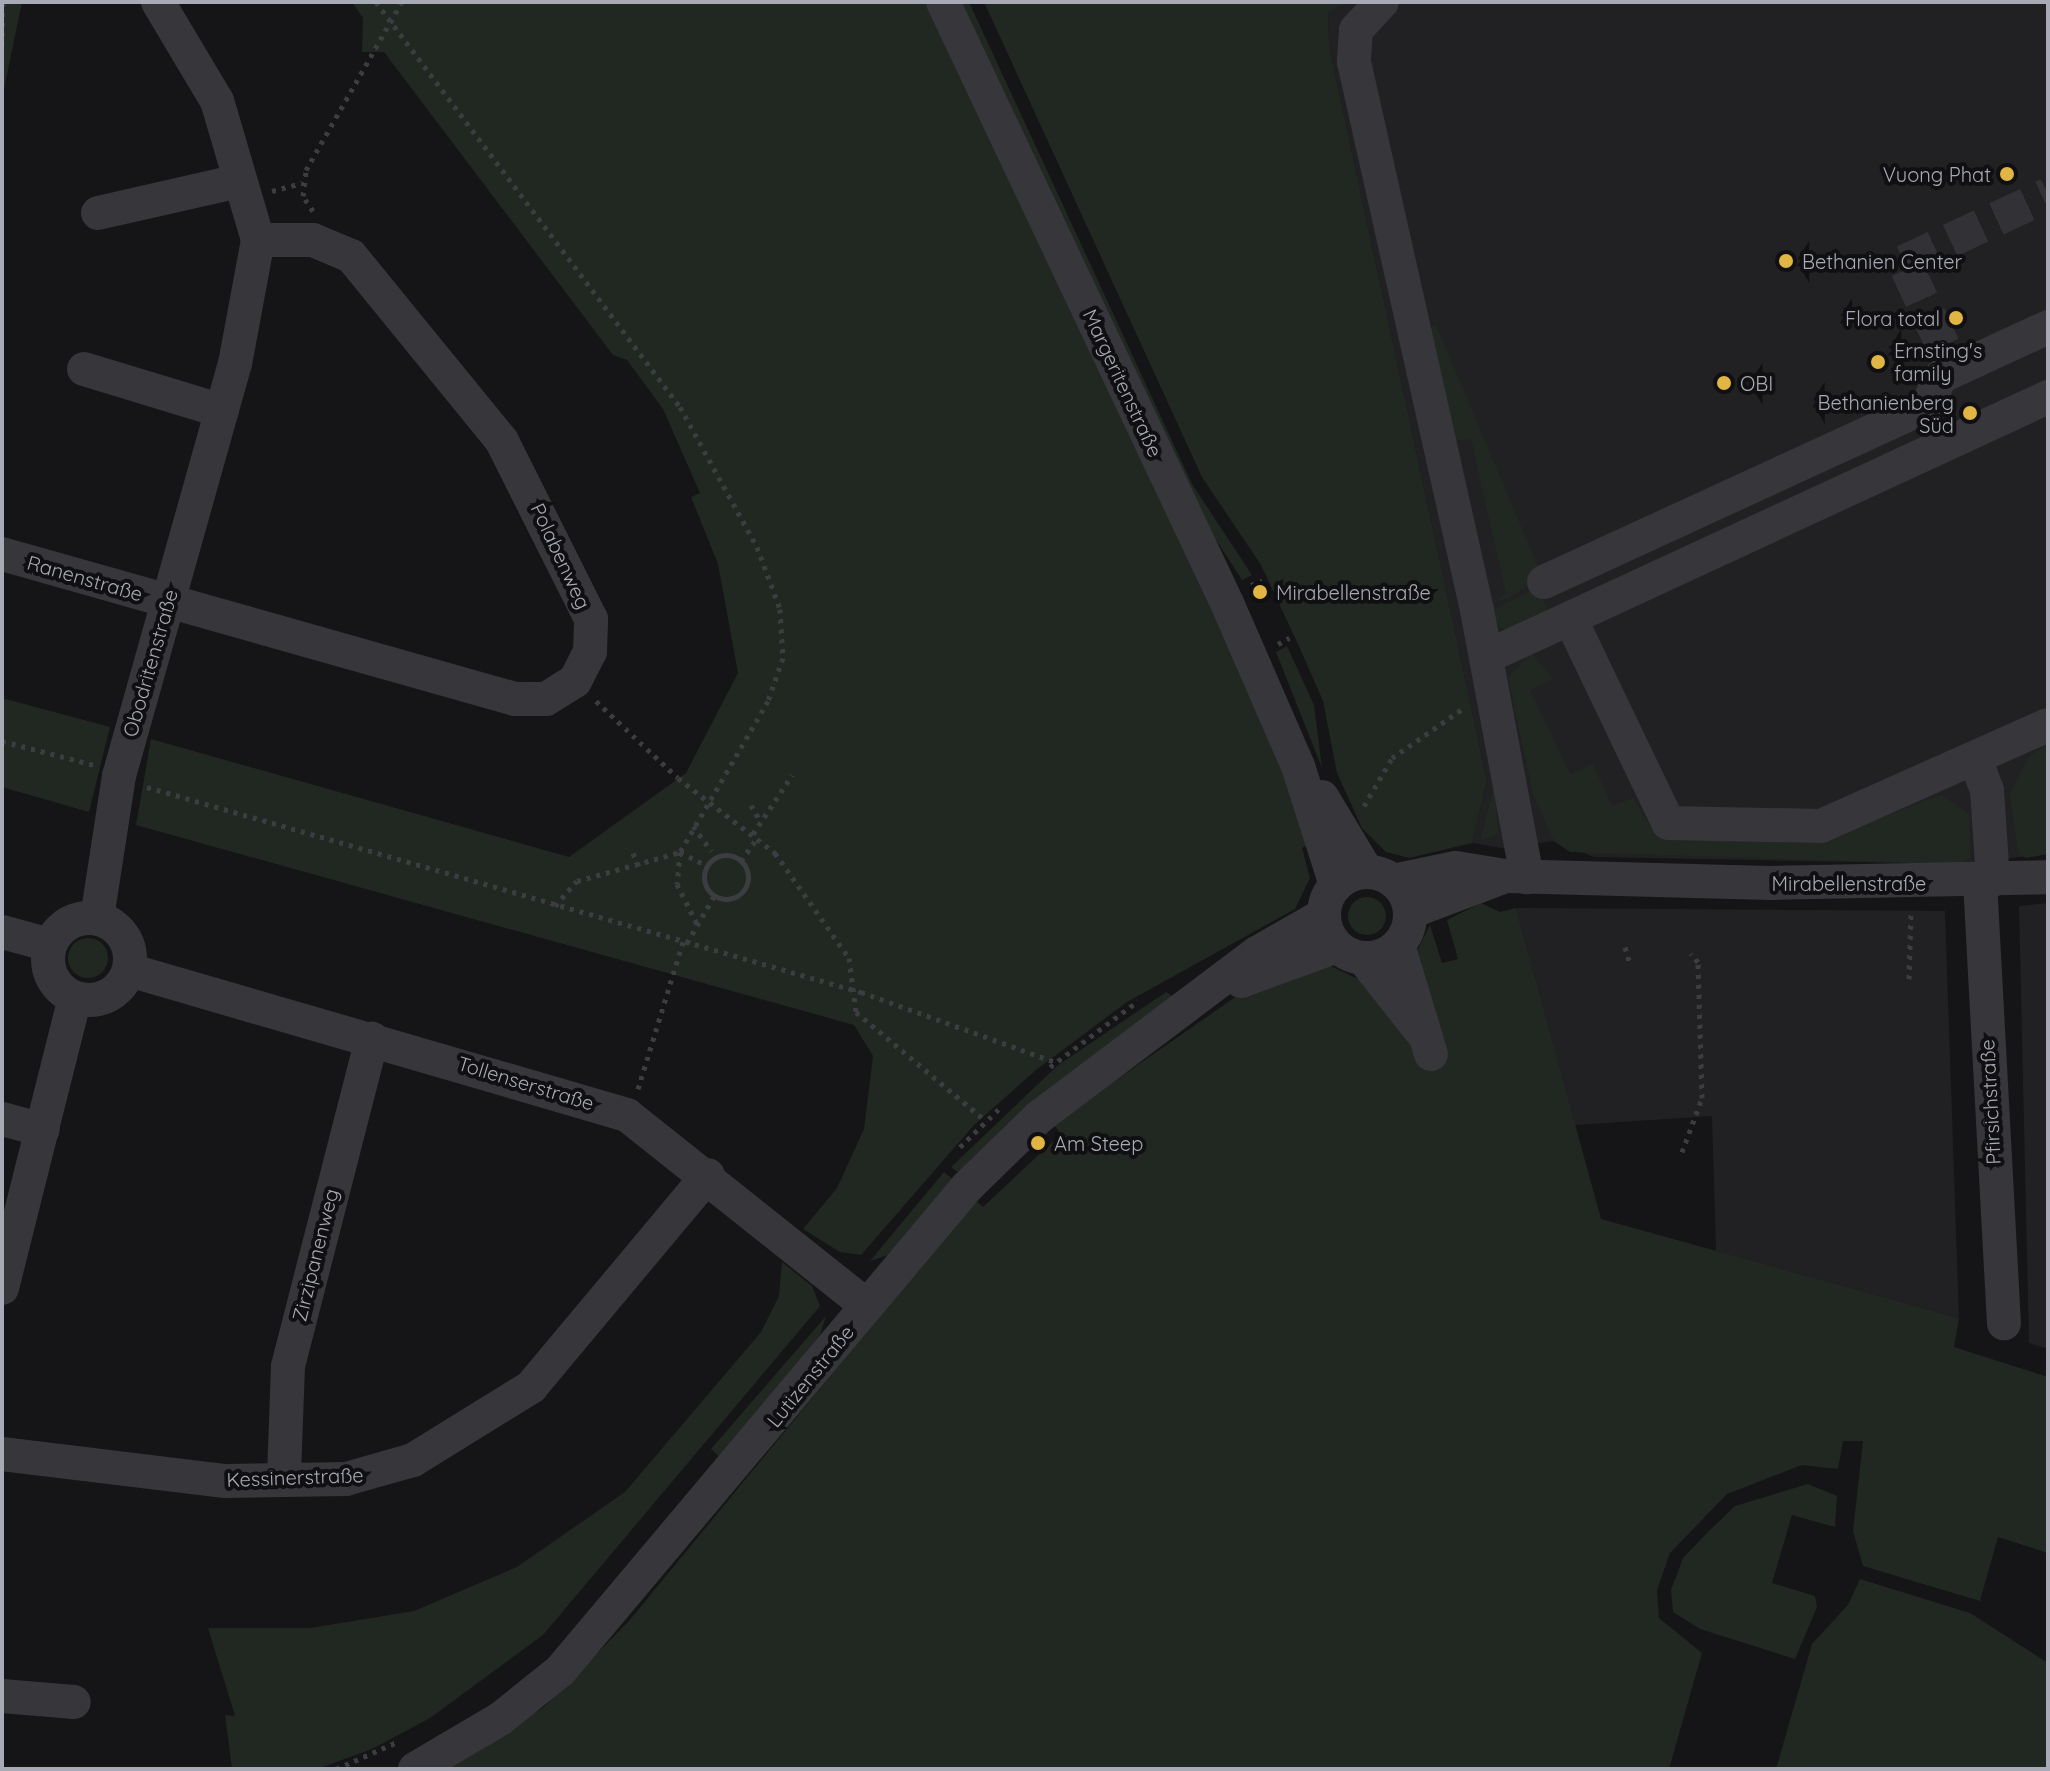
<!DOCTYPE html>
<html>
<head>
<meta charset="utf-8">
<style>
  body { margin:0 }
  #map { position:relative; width:2050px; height:1771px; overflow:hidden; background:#151416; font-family:Quicksand,sans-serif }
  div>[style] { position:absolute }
  .built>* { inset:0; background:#212123 }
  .green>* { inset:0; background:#212822 }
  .round { border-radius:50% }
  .minor-tunnel>* { height:34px; margin-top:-17px; transform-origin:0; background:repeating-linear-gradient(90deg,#323236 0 34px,transparent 0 51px) }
  .path>* { height:5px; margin-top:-2.5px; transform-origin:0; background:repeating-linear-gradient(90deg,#3c3d41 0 4px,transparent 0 10px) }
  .path>.ring { margin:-2.5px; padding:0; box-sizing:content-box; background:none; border:5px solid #3c3d41; border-radius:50% }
  .minor>* { height:34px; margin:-17px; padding:0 17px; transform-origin:17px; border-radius:17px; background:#36363b }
  .minor>.ring { margin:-17px; padding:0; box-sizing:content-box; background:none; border:34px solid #36363b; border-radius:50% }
  .dots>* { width:22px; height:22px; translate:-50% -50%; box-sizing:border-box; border:4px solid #100f11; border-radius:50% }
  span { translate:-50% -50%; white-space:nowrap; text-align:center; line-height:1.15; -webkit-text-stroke:8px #100f11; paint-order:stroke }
  .poi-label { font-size:20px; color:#a8abb5 }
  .right { translate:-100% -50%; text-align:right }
  .left { translate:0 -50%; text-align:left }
  .street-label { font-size:20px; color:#a8abb5 }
  .frame { position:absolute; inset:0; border:4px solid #a8abb5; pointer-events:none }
</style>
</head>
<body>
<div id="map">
  <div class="built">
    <div style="clip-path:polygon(1350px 2px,2048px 2px,2048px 854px,1956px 864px,1594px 857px,1554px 841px,1502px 848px,1472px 843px,1487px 781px,1329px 46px,1328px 12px)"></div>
    <div style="clip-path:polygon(2048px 903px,2048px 1349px,2029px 1343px,2019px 906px)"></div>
    <div style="clip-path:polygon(1516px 908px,1945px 911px,1959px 1318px,1716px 1251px,1712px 1116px,1575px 1125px)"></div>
  </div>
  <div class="green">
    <div style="clip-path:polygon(2px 2px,22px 2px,2px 99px)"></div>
    <div style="clip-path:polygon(352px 2px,926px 2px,1291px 776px,1312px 843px,1302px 848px,1310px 878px,1295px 909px,1127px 1002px,1036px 1070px,974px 1125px,861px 1255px,840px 1252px,803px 1229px,837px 1188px,864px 1129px,873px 1056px,854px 1025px,136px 825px,151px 739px,569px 857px,686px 773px,738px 673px,718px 564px,691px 497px,700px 493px,663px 409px,627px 360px,613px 355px,384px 52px,362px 52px,363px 18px)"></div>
    <div style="clip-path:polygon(956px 2px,969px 2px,1192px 484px,1252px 575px,1242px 580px,1196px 509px)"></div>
    <div style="clip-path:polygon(984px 2px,1350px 2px,1328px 12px,1329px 46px,1487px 781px,1472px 843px,1409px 858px,1386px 852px,1362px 828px,1337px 773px,1323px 701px,1298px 644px,1261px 565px,1202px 477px)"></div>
    <div style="clip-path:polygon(1436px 325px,1542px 576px,1509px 598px,1491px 603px,1506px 594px,1471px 438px,1451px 442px,1427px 329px)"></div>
    <div style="clip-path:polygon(1606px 568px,1542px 599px,1551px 617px,1505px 630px,1493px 622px,1493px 611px,1531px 590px)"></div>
    <div style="clip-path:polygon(1287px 646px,1314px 705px,1322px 768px,1276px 652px)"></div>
    <div style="clip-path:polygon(1532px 654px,1553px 679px,1530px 690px,1570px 774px,1593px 764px,1612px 806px,1633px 798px,1657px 838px,1819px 841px,1941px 795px,1969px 814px,1970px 858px,1956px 864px,1570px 852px,1554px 841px,1533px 794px,1508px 677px)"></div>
    <div style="clip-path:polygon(2px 698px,110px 727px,89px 812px,2px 787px)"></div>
    <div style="clip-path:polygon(2048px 743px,2048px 854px,2026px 858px,2018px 854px,2010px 794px,2028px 758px)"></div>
    <div style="clip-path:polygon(1494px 788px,1499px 833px,1480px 841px)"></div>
    <div class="round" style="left:1348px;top:897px;width:38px;height:38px"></div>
    <div style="clip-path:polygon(1481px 903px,1500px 912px,1516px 908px,1601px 1219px,1959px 1318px,1954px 1347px,2048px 1377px,2048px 1553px,1998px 1537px,1980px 1601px,1863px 1566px,1853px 1531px,1863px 1441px,1843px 1441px,1838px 1469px,1802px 1465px,1727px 1494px,1670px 1553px,1657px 1590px,1659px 1618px,1702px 1653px,1669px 1769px,448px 1769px,545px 1706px,629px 1621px,975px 1200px,983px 1207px,1061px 1134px,1053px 1124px,1244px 991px,1326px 964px,1367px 983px,1417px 951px,1430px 925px,1442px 963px,1458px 959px,1447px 920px)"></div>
    <div class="round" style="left:68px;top:938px;width:40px;height:40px"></div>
    <div style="clip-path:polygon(1166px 992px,1177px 999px,960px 1174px,951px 1167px,1057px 1066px)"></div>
    <div style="clip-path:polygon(944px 1172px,954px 1180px,888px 1255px,870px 1261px)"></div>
    <div style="clip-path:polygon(782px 1262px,812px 1286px,820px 1306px,543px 1635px,430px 1718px,372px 1749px,317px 1769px,232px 1769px,225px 1715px,235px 1716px,208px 1628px,310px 1628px,414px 1611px,517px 1567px,625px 1492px,761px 1332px,779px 1296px)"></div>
    <div style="clip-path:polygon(826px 1316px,820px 1335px,723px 1460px,711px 1449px)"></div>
    <div style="clip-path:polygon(1808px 1484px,1837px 1496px,1835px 1527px,1792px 1515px,1772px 1583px,1815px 1596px,1817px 1607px,1795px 1659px,1700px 1629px,1673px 1612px,1671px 1590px,1683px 1558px,1707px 1533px,1735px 1506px)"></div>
    <div style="clip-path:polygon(1860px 1579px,1970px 1613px,2048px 1663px,2048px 1769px,1776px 1769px,1812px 1644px,1848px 1605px)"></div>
  </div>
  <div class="minor-tunnel">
    <div style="left:1943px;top:346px;width:93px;rotate:-114.9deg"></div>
    <div style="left:1904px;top:262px;width:159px;rotate:-25deg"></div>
  </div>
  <div class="path">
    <div style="left:376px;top:2px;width:506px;rotate:53.11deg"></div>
    <div style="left:680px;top:407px;width:160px;rotate:61.2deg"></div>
    <div style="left:757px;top:547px;width:66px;rotate:69.6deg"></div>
    <div style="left:780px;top:609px;width:49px;rotate:86.5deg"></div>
    <div style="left:783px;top:658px;width:46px;rotate:109.2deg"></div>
    <div style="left:768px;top:701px;width:175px;rotate:120.2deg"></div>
    <div style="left:680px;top:852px;width:30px;rotate:27deg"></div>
    <div style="left:2px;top:46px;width:44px;rotate:-88.7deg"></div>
    <div style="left:272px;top:191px;width:31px;rotate:-15deg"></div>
    <div style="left:313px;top:211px;width:18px;rotate:-124deg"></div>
    <div style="left:303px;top:196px;width:26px;rotate:-83deg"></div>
    <div style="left:306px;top:170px;width:193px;rotate:-60.3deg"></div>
    <div style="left:1251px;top:585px;width:12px;rotate:-20deg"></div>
    <div style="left:1278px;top:644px;width:13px;rotate:-29deg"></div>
    <div style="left:596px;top:701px;width:112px;rotate:43.2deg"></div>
    <div style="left:678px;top:778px;width:123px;rotate:37.7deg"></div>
    <div style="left:775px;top:853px;width:128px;rotate:54.8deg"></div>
    <div style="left:849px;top:958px;width:54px;rotate:82.6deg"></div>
    <div style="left:856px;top:1012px;width:170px;rotate:40deg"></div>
    <div style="left:2px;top:741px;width:95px;rotate:14.6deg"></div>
    <div style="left:147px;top:787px;width:743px;rotate:16.02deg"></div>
    <div style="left:861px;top:992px;width:206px;rotate:19.8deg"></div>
    <div style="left:751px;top:805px;width:20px;rotate:60deg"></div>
    <div style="left:1364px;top:806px;width:56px;rotate:-59.7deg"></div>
    <div style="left:1392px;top:758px;width:89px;rotate:-34.9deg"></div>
    <div style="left:693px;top:826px;width:31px;rotate:54deg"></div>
    <div style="left:753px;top:834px;width:71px;rotate:-56.5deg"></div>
    <div style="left:680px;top:852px;width:32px;rotate:95deg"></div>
    <div style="left:677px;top:884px;width:45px;rotate:63.4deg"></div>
    <div style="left:633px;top:853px;width:15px;rotate:67deg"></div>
    <div class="ring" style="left:704px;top:855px;width:39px;height:39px"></div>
    <div style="left:741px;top:861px;width:29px;rotate:-55deg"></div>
    <div style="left:555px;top:906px;width:33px;rotate:-49deg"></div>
    <div style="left:577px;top:881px;width:107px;rotate:-15.7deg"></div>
    <div style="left:687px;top:943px;width:54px;rotate:-60.1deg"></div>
    <div style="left:1625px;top:947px;width:15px;rotate:74deg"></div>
    <div style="left:1909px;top:979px;width:69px;rotate:-88.3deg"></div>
    <div style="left:1050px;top:1067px;width:110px;rotate:-36.9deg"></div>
    <div style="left:638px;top:1089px;width:154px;rotate:-73deg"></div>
    <div style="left:960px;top:1147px;width:59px;rotate:-44.3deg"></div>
    <div style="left:1682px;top:1152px;width:58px;rotate:-69.7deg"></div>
    <div style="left:1702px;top:1098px;width:136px;rotate:-91.7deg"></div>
    <div style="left:1698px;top:962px;width:11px;rotate:-131deg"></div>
    <div style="left:336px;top:1769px;width:67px;rotate:-23.9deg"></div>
  </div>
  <div class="minor">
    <div style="left:943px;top:2px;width:665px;rotate:64.71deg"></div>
    <div style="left:1227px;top:603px;width:178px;rotate:66.5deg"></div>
    <div style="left:1298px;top:766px;width:125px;rotate:72.3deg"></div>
    <div style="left:1382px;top:2px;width:38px;rotate:133deg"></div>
    <div style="left:1356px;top:30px;width:32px;rotate:94deg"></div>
    <div style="left:1354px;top:62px;width:562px;rotate:77.35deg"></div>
    <div style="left:1477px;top:610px;width:272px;rotate:79.4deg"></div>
    <div style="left:98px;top:213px;width:145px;rotate:-12.8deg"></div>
    <div style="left:84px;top:369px;width:144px;rotate:16.9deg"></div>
    <div style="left:2px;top:554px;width:533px;rotate:15.78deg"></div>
    <div style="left:515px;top:699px;width:31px"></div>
    <div style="left:546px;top:699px;width:34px;rotate:-32deg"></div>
    <div style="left:575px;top:681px;width:33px;rotate:-63deg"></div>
    <div style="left:590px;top:652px;width:33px;rotate:-88deg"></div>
    <div style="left:591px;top:619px;width:199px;rotate:-116.6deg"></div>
    <div style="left:502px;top:441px;width:239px;rotate:-129.2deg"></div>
    <div style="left:351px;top:256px;width:41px;rotate:-157.2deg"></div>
    <div style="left:313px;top:240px;width:55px;rotate:180deg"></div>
    <div style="left:1544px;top:582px;width:423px;rotate:-24.7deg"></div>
    <div style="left:1928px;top:405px;width:30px;rotate:-67deg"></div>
    <div style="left:1940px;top:377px;width:119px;rotate:-24.8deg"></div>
    <div style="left:1570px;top:618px;width:227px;rotate:64.4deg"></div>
    <div style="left:1668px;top:823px;width:153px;rotate:1.1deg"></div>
    <div style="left:1821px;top:826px;width:248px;rotate:-24deg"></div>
    <div style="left:1486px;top:657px;width:619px;rotate:-24.83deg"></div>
    <div style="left:1975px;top:759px;width:33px;rotate:69deg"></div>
    <div style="left:1987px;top:790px;width:90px;rotate:86.2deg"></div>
    <div style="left:1322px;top:797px;width:87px;rotate:59deg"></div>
    <div class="ring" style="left:1324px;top:872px;width:52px;height:52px"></div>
    <div style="left:1393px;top:881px;width:64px;rotate:-11.7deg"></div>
    <div style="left:1456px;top:868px;width:50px;rotate:9.3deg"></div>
    <div style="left:1505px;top:876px;width:265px;rotate:1.5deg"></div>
    <div style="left:1770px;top:883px;width:278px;rotate:-1.2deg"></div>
    <div style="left:1980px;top:881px;width:443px;rotate:86.9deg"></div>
    <div style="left:1410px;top:912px;width:99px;rotate:-20.6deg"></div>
    <div class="ring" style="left:48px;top:918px;width:48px;height:48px"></div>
    <div style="left:97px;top:918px;width:144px;rotate:-81.2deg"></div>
    <div style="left:119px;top:776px;width:428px;rotate:-74.3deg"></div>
    <div style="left:235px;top:364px;width:126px;rotate:-79.5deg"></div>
    <div style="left:258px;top:240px;width:145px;rotate:-106.4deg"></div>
    <div style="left:217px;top:101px;width:115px;rotate:-120.8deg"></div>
    <div style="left:2px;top:932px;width:50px;rotate:15.2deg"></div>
    <div style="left:1398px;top:945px;width:114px;rotate:73.2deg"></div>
    <div style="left:1363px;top:958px;width:92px;rotate:51.6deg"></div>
    <div style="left:129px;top:970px;width:519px;rotate:16.23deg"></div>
    <div style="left:627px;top:1115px;width:307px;rotate:38.5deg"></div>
    <div style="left:1241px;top:981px;width:102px;rotate:-20deg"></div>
    <div style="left:2px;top:1119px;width:42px;rotate:15deg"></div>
    <div style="left:2px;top:1288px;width:299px;rotate:-75.9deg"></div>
    <div style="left:2px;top:1454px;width:225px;rotate:6.9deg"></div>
    <div style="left:225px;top:1481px;width:121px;rotate:-0.9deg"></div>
    <div style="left:346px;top:1479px;width:70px;rotate:-15.8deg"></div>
    <div style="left:413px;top:1460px;width:139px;rotate:-31.7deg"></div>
    <div style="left:531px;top:1387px;width:276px;rotate:-50.1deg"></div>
    <div style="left:284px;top:1475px;width:109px;rotate:-87.9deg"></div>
    <div style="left:288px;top:1366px;width:338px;rotate:-75.6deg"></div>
    <div style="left:2px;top:1696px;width:72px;rotate:4.8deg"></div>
    <div style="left:415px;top:1769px;width:99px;rotate:-30.5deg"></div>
    <div style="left:500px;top:1719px;width:77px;rotate:-38.7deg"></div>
    <div style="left:560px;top:1671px;width:632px;rotate:-49.94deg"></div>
    <div style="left:967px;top:1187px;width:100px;rotate:-44.2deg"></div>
    <div style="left:1039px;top:1117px;width:273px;rotate:-37deg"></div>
    <div style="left:1257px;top:953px;width:76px;rotate:-29.9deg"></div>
  </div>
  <div class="dots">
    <div style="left:2007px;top:174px;background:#e0b543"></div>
    <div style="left:1786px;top:261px;background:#e0b543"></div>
    <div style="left:1956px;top:318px;background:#e0b543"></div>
    <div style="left:1878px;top:362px;background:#e0b543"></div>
    <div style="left:1724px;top:383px;background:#e0b543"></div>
    <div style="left:1970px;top:413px;background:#e0b543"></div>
    <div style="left:1260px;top:592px;background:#e0b543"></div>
    <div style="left:1038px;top:1143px;background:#e0b543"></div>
  </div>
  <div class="poi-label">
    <span class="right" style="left:1991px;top:174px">Vuong Phat</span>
    <span class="left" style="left:1802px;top:261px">Bethanien Center</span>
    <span class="right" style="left:1940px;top:318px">Flora total</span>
    <span class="left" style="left:1894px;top:362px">Ernsting's<br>family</span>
    <span class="left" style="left:1740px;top:383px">OBI</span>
    <span class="right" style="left:1954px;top:414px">Bethanienberg<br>Süd</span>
    <span class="left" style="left:1276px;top:592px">Mirabellenstraße</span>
    <span class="left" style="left:1054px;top:1143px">Am Steep</span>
  </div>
  <div class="street-label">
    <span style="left:1123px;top:383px;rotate:65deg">Margeritenstraße</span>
    <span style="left:561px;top:556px;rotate:65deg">Polabenweg</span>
    <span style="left:85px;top:578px;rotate:16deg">Ranenstraße</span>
    <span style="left:150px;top:663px;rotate:-74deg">Obodritenstraße</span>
    <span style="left:1849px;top:883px">Mirabellenstraße</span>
    <span style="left:526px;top:1083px;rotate:17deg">Tollenserstraße</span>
    <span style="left:1990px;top:1102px;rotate:-93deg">Pfirsichstraße</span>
    <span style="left:315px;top:1255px;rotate:-76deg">Zirzipanenweg</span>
    <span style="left:810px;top:1376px;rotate:-51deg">Lutizenstraße</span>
    <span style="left:295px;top:1477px;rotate:-2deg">Kessinerstraße</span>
  </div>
  <div class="frame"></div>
</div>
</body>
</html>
